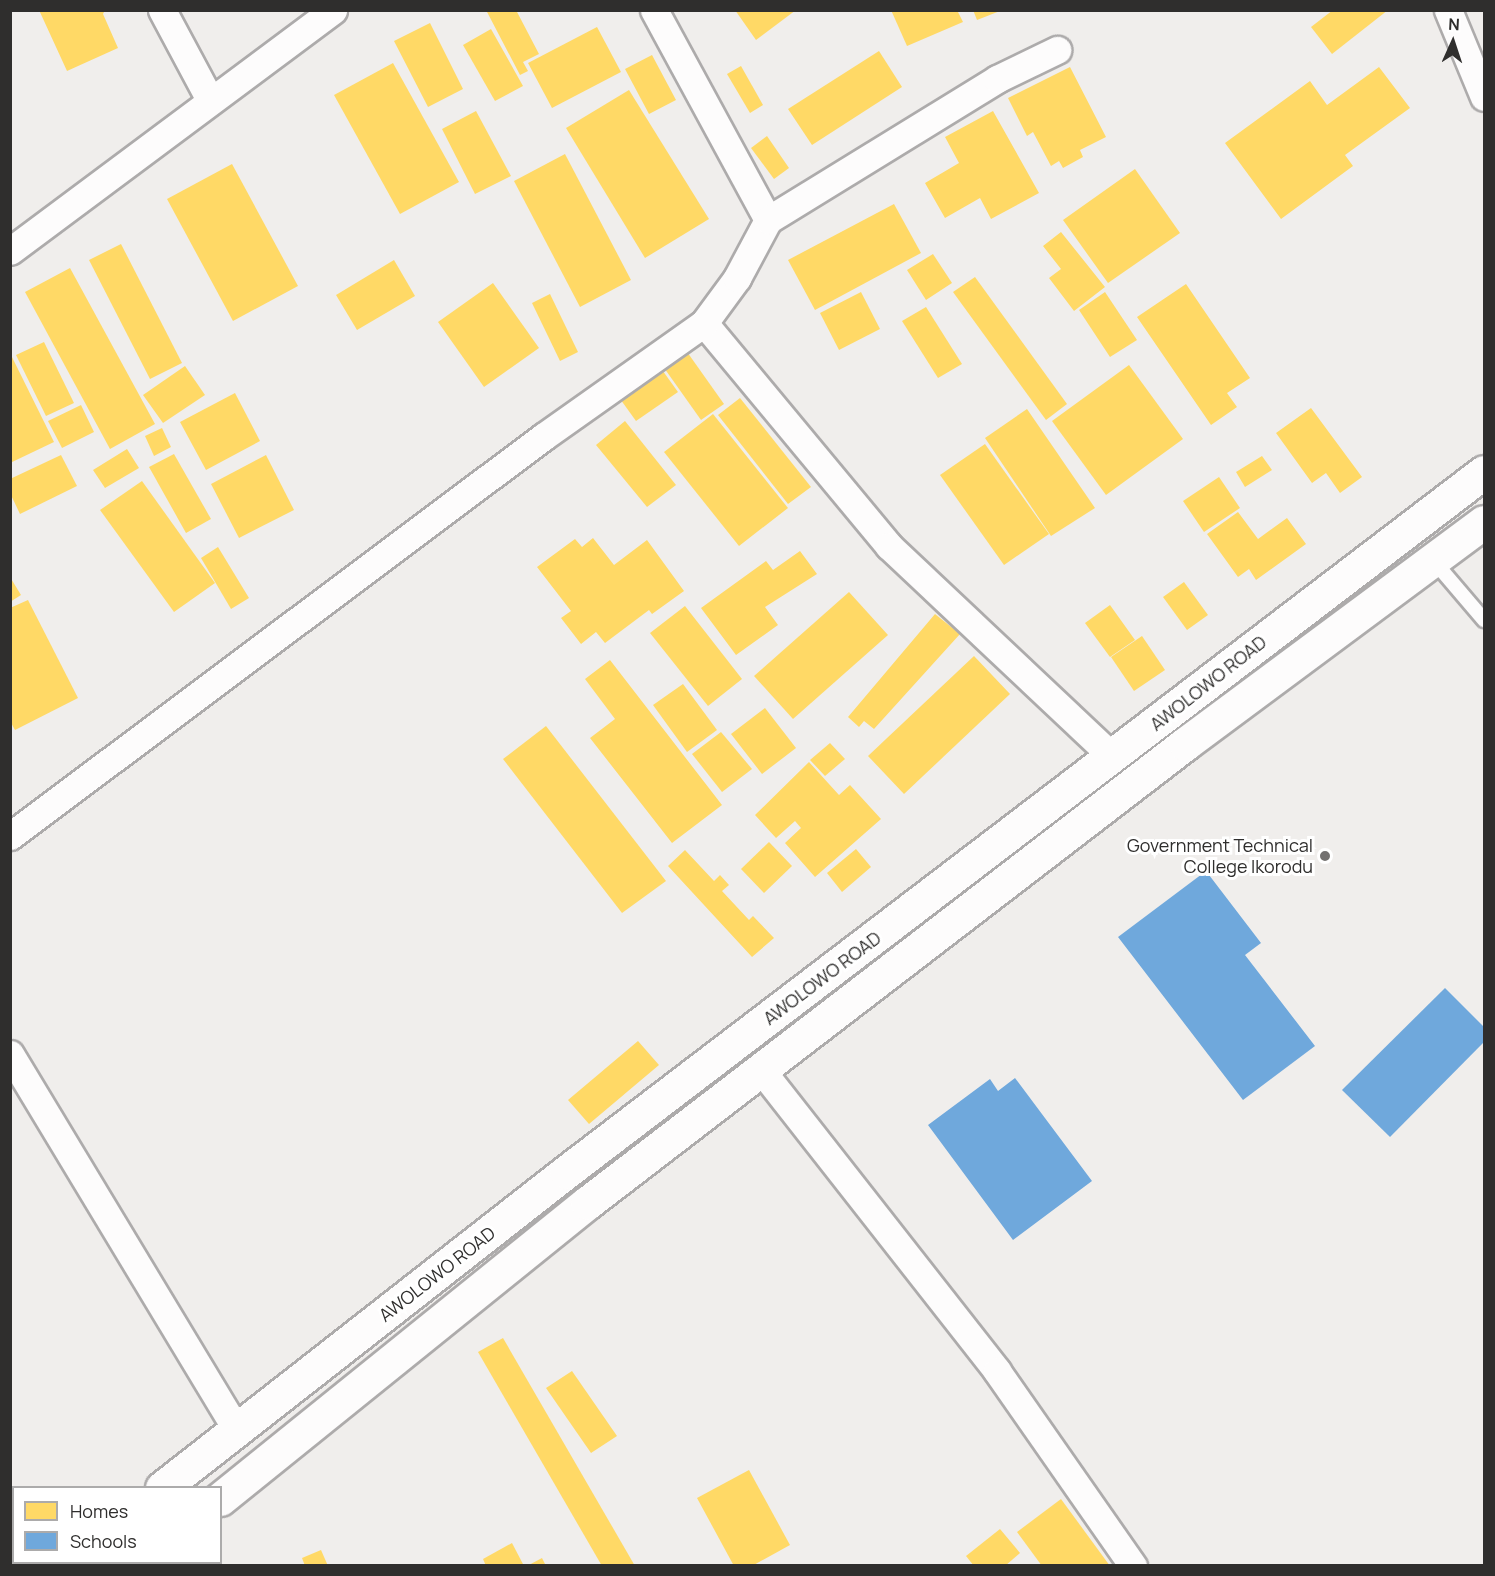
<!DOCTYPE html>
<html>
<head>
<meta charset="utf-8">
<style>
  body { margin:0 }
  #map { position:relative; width:1495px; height:1576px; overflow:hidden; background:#f0eeec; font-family:Manrope,sans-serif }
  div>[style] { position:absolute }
  .homes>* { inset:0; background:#ffd966 }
  .schools>* { inset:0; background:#6fa8dc }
  .roads { filter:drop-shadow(2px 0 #adabab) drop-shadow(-2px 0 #adabab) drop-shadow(0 2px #adabab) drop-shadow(0 -2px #adabab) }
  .lane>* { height:14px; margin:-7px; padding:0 7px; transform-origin:7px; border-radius:7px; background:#fdfcfc }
  .street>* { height:27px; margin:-13.5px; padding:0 13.5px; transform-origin:13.5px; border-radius:13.5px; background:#fdfcfc }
  .secondary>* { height:33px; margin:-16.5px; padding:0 16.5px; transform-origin:16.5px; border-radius:16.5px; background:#fdfcfc }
  .dots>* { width:16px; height:16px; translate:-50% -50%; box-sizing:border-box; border:3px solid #fff; border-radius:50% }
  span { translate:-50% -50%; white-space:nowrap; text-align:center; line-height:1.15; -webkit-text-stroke:6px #fff; paint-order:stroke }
  .street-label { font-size:18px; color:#2f2e2d }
  .poi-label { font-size:18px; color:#2f2e2d }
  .right { translate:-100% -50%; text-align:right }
  .frame { position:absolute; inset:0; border:12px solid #2f2e2d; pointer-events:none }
  .legend { position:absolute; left:12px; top:1486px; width:210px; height:78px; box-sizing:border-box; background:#fff; border:2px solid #acabab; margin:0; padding:8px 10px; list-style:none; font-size:18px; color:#2f2e2d }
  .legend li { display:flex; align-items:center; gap:12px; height:30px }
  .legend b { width:30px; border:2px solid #acabab }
  .north { position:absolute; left:1423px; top:12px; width:60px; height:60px; -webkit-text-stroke:4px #fff; paint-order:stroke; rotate:3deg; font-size:16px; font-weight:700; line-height:24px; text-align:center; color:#2f2e2d }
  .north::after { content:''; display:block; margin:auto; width:21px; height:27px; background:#2f2e2d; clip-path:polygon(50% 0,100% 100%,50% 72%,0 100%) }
</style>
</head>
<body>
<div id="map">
  <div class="homes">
    <div style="clip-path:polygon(39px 10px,105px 10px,103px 14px,118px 48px,67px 71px)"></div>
    <div style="clip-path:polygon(486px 10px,516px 10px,539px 54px,523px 62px,528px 71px,520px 75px)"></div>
    <div style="clip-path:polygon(735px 10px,796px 10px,756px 40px)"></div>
    <div style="clip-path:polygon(891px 10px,957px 10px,963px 22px,907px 46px)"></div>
    <div style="clip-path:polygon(973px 10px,1000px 10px,1000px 11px,977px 20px)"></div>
    <div style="clip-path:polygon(1333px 10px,1388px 10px,1332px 54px,1311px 27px)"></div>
    <div style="clip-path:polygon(430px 23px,463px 89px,428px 107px,394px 41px)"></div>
    <div style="clip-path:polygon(597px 27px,621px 72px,552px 108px,528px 63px)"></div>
    <div style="clip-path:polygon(491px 29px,523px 86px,495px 101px,463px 45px)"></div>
    <div style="clip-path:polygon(879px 51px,902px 87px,812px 145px,788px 109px)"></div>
    <div style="clip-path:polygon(652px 55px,676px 100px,649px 114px,625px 69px)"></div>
    <div style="clip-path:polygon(393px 63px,459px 182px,400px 214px,334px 95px)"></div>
    <div style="clip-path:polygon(741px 66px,763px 105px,750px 113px,727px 74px)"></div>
    <div style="clip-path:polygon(1070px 67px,1106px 137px,1080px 150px,1083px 157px,1063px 168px,1059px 161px,1051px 166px,1033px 132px,1027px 136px,1008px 98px)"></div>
    <div style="clip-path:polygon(1379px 67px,1410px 108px,1345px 155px,1353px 166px,1281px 219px,1225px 143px,1310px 81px,1327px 105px)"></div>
    <div style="clip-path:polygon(629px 90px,709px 219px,645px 258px,566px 128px)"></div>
    <div style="clip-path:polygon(476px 111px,511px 176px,475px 194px,442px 129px)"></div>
    <div style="clip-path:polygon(993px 111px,1039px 193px,991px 219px,980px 198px,945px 218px,925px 183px,959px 163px,945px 137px)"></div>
    <div style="clip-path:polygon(767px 136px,789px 168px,774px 179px,751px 148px)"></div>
    <div style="clip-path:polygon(565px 154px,631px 280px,580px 307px,514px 181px)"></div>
    <div style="clip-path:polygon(232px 164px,298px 286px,233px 321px,167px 199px)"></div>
    <div style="clip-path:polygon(1135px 169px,1180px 233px,1108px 283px,1063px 220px)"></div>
    <div style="clip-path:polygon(894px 204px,921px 253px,815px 310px,788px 260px)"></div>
    <div style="clip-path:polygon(1061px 232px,1105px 287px,1074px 311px,1049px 278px,1061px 269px,1043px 246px)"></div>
    <div style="clip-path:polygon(121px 244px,182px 363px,150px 379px,89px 260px)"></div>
    <div style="clip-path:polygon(933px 254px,952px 283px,926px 300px,907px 270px)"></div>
    <div style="clip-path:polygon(394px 260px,415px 296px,357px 330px,336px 295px)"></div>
    <div style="clip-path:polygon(70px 268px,155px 424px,110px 449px,25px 292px)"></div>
    <div style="clip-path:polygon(975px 277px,1067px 404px,1046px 420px,953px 292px)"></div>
    <div style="clip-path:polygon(493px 283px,539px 348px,484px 387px,438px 322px)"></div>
    <div style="clip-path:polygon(1186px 284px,1250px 378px,1227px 393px,1237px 407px,1211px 425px,1137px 317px)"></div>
    <div style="clip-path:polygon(861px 292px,880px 329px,839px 350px,820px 313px)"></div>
    <div style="clip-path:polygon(1105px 292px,1137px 340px,1110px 357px,1079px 310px)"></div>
    <div style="clip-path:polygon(550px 294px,578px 352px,560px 361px,532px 303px)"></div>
    <div style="clip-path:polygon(926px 307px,962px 364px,938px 378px,902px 321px)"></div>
    <div style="clip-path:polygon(44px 342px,74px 403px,46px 416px,16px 355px)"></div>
    <div style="clip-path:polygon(685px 349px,724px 404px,701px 420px,662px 365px)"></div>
    <div style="clip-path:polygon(10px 353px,54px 442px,10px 463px)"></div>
    <div style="clip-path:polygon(1129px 365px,1183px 439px,1106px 495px,1052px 421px)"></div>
    <div style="clip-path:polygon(185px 366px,205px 395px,163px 423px,143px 395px)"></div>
    <div style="clip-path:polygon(660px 367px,678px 392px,636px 421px,618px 396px)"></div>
    <div style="clip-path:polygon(235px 393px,260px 441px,206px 470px,180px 422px)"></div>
    <div style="clip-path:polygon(740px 398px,811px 487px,788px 504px,718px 415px)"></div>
    <div style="clip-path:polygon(81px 405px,94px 432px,62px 448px,48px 421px)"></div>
    <div style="clip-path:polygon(1311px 408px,1362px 477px,1340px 493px,1326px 473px,1312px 483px,1276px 433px)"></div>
    <div style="clip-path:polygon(1027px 409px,1095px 508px,1051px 536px,985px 438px)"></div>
    <div style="clip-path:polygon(713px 414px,788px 508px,739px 546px,664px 452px)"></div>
    <div style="clip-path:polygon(625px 421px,676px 485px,647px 507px,596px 445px)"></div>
    <div style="clip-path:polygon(162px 428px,171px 447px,154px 456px,145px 436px)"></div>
    <div style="clip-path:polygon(985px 444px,1049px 534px,1004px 565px,940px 475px)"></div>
    <div style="clip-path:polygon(127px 449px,139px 468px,105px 488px,93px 470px)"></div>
    <div style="clip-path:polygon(174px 454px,211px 519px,186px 533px,149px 467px)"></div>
    <div style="clip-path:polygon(61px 455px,77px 486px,20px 514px,10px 493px,10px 479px)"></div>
    <div style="clip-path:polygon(266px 455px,294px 510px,239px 538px,211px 484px)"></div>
    <div style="clip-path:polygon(1262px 456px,1272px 470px,1245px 487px,1236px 472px)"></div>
    <div style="clip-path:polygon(1219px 477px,1240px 508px,1204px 532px,1183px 501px)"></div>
    <div style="clip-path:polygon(142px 481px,215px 583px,174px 612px,100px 510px)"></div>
    <div style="clip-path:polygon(1238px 512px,1258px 539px,1287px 518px,1306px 544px,1256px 580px,1249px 569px,1238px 577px,1207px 534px)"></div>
    <div style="clip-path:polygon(593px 538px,614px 565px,647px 540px,684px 591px,652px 614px,649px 610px,605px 643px,596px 632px,581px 644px,561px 618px,571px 611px,537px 567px,575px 539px,582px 547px)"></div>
    <div style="clip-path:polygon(218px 547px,249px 598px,231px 609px,201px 558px)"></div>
    <div style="clip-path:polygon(800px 551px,817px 574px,765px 607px,778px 625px,736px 655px,701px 608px,766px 561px,773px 570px)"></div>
    <div style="clip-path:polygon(10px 577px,21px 595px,10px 602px)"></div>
    <div style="clip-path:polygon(1184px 582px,1208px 615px,1187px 630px,1163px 597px)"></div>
    <div style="clip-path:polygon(849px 592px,888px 635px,793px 719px,754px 676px)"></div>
    <div style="clip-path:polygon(28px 600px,78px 698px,15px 730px,10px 721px,10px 608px)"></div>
    <div style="clip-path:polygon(1110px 605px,1135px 640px,1110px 657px,1085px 623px)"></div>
    <div style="clip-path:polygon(685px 606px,742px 679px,708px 706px,650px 633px)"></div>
    <div style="clip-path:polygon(935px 614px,960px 634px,874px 729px,864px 721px,859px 727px,848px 717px)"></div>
    <div style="clip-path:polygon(1142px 636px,1165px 670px,1134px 691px,1111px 657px)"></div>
    <div style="clip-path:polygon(974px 656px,1010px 694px,904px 794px,868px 756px)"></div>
    <div style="clip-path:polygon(610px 660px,722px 805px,672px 843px,590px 738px,615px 719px,585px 679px)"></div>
    <div style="clip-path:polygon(683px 684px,717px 730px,687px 752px,653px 705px)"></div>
    <div style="clip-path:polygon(765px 708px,796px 748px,762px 774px,731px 734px)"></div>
    <div style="clip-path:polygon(546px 726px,666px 881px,622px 913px,503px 759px)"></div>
    <div style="clip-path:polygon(721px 732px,752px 769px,722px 792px,692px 754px)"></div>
    <div style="clip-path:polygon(830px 743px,845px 759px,825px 776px,810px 760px)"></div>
    <div style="clip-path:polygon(809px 762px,839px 795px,850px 785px,881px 819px,815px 877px,785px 843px,801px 828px,795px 821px,776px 838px,755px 815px)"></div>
    <div style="clip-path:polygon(769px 842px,792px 866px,764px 893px,741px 869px)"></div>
    <div style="clip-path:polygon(856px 849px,871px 867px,842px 892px,827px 873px)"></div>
    <div style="clip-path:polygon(685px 850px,714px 881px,720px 875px,729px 885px,722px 891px,749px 920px,753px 916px,774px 938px,752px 957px,668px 866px)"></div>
    <div style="clip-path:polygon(638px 1041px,659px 1065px,589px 1124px,568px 1100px)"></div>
    <div style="clip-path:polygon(503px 1338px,635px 1566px,602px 1566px,478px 1352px)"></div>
    <div style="clip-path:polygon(572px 1371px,617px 1436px,591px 1453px,546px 1388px)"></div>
    <div style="clip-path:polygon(749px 1470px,790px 1545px,752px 1566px,734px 1566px,697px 1498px)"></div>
    <div style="clip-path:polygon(1061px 1499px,1110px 1566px,1042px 1566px,1017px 1532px)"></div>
    <div style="clip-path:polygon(1000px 1529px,1020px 1553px,1005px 1566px,974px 1566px,966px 1556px)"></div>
    <div style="clip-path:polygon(512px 1543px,524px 1566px,486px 1566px,483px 1559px)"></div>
    <div style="clip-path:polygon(321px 1550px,328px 1566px,305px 1566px,302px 1558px)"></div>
    <div style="clip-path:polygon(542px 1558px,546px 1566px,527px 1566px)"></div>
  </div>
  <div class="schools">
    <div style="clip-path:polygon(1206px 871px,1261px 943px,1245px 955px,1315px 1046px,1243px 1100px,1118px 937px)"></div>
    <div style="clip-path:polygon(1445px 988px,1484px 1027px,1484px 1042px,1390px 1137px,1342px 1090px)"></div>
    <div style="clip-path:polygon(1015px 1078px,1092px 1181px,1013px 1240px,928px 1125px,990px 1079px,998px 1091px)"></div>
  </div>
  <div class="roads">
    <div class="lane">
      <div style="left:1433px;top:560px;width:79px;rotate:49.6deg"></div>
    </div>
    <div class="street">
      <div style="left:162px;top:10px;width:102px;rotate:61.9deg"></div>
      <div style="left:654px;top:10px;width:239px;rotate:61.5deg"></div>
      <div style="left:1448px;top:10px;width:94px;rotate:67.5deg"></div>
      <div style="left:10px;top:251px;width:403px;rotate:-36.7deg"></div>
      <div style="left:704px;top:323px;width:290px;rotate:50.3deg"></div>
      <div style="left:889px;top:546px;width:308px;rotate:43.3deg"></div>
      <div style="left:10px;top:836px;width:666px;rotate:-36.82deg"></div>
      <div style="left:543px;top:437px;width:197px;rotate:-35.3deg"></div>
      <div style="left:704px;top:323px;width:56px;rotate:-53.7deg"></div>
      <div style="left:737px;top:278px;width:66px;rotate:-61.9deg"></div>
      <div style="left:768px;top:220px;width:269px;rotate:-31.6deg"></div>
      <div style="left:997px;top:79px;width:67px;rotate:-25.8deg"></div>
      <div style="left:10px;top:1054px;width:439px;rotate:58.9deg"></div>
      <div style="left:762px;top:1071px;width:381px;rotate:51.9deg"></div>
      <div style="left:997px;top:1371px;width:238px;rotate:55.1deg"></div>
    </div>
    <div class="secondary">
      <div style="left:162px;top:1488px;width:513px;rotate:-38.03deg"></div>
      <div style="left:566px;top:1172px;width:1154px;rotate:-37.33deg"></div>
      <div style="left:220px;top:1499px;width:471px;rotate:-38.9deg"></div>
      <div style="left:587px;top:1203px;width:754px;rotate:-37.51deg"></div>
      <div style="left:1185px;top:744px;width:372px;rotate:-36.6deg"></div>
      <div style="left:60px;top:1566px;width:6px;rotate:-45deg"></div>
      <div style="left:133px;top:1566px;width:6px;rotate:-45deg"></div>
    </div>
  </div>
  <div class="dots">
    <div style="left:1325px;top:856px;background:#737170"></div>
  </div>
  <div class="street-label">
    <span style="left:1208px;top:683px;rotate:-38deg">AWOLOWO ROAD</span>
    <span style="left:822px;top:978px;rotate:-37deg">AWOLOWO ROAD</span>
    <span style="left:437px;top:1274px;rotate:-38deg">AWOLOWO ROAD</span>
  </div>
  <div class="poi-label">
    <span class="right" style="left:1313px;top:856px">Government Technical<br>College Ikorodu</span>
  </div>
  <div class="frame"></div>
  <ul class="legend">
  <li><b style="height:16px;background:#ffd966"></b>Homes</li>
  <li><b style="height:16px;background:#6fa8dc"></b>Schools</li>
  </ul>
  <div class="north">N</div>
</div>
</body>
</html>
